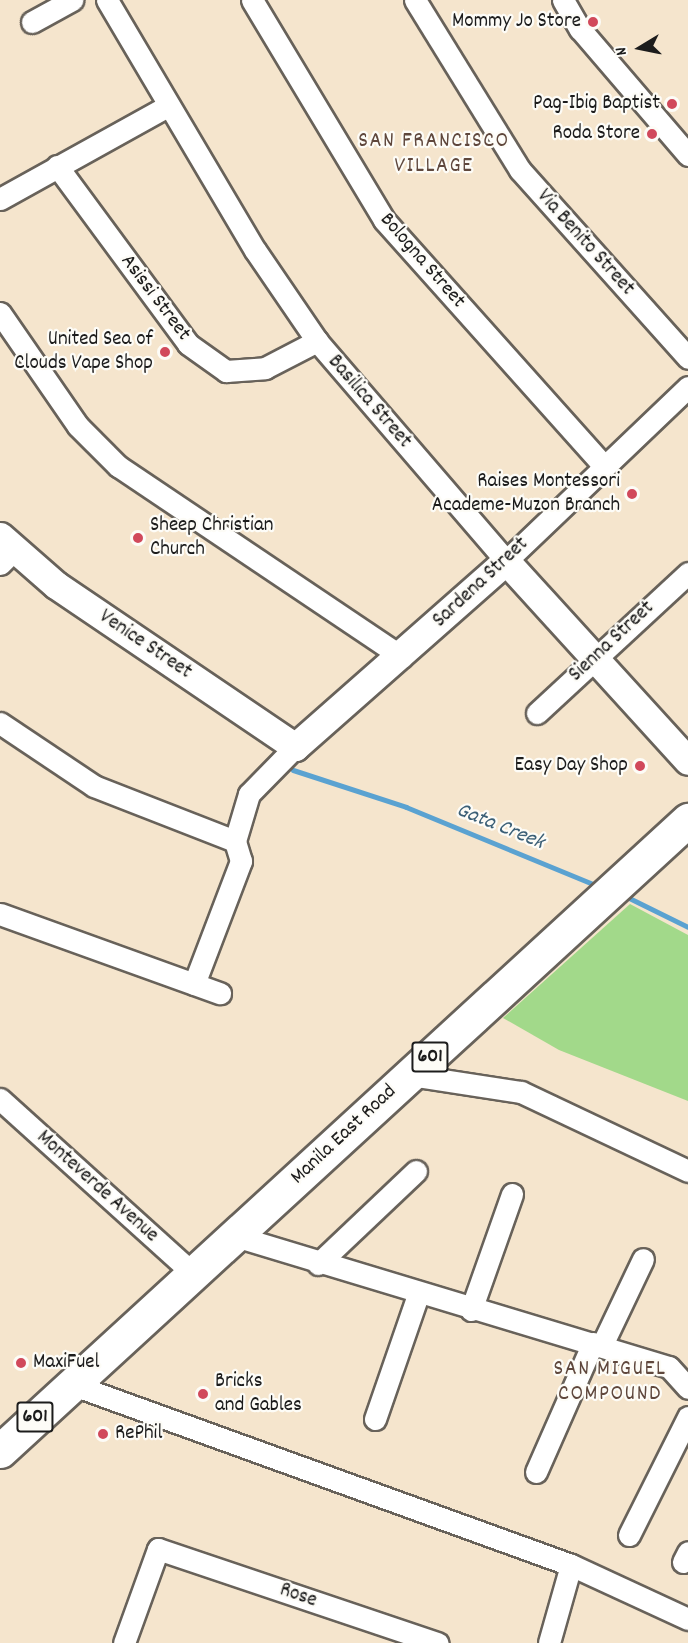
<!DOCTYPE html>
<html>
<head>
<meta charset="utf-8">
<style>
  body { margin:0 }
  #map { position:relative; width:688px; height:1643px; overflow:hidden; background:#f5e5cd; font-family:Dekko,sans-serif }
  div>[style] { position:absolute }
  .green>* { inset:0; background:#a2d98a }
  .stream>* { height:5px; margin:-2.5px; padding:0 2.5px; transform-origin:2.5px; border-radius:2.5px; background:#5aa2d1 }
  .roads { filter:drop-shadow(2px 0 #68625a) drop-shadow(-2px 0 #68625a) drop-shadow(0 2px #68625a) drop-shadow(0 -2px #68625a) }
  .minor>* { height:21px; margin:-10.5px; padding:0 10.5px; transform-origin:10.5px; border-radius:10.5px; background:#fff }
  .tertiary>* { height:27px; margin:-13.5px; padding:0 13.5px; transform-origin:13.5px; border-radius:13.5px; background:#fff }
  .primary>* { height:33px; margin:-16.5px; padding:0 16.5px; transform-origin:16.5px; border-radius:16.5px; background:#fff }
  .dots>* { width:16px; height:16px; translate:-50% -50%; box-sizing:border-box; border:3px solid #fdfcf7; border-radius:50% }
  span { translate:-50% -50%; white-space:nowrap; text-align:center; line-height:1.15; -webkit-text-stroke:4.5px #fdfcf7; paint-order:stroke }
  .shield-label span { padding:2px 4px; background:#fdfcf7; border:2px solid; border-radius:4px; -webkit-text-stroke-width:0 }
  .shield-label { font-size:20px; color:#1c1c1c; font-weight:700 }
  .poi-label { font-size:21px; color:#1c1c1c }
  .right { translate:-100% -50%; text-align:right }
  .left { translate:0 -50%; text-align:left }
  .street-label { font-size:21px; color:#1c1c1c }
  .neighbourhood-label { font-size:22px; color:#5f473c; letter-spacing:1.5px }
  .water-label { font-size:22px; color:#3b5f76; font-style:italic }
  .north { position:absolute; left:610px; top:18px; width:60px; height:60px; -webkit-text-stroke:4px #fdfcf7; paint-order:stroke; rotate:260deg; font-size:16px; font-weight:700; line-height:24px; text-align:center; color:#1c1c1c }
  .north::after { content:''; display:block; margin:auto; width:21px; height:27px; background:#1c1c1c; clip-path:polygon(50% 0,100% 100%,50% 72%,0 100%) }
</style>
</head>
<body>
<div id="map">
  <div class="green">
    <div style="clip-path:polygon(630px 904px,688px 935px,688px 1101px,559px 1050px,503px 1018px)"></div>
  </div>
  <div class="stream">
    <div style="left:293px;top:770px;width:119px;rotate:18.1deg"></div>
    <div style="left:406px;top:807px;width:210px;rotate:22.4deg"></div>
    <div style="left:623px;top:895px;width:72px;rotate:26.2deg"></div>
  </div>
  <div class="roads">
    <div class="minor">
      <div style="left:107px;top:0;width:291px;rotate:59.4deg"></div>
      <div style="left:255px;top:250px;width:110px;rotate:55.7deg"></div>
      <div style="left:317px;top:341px;width:290px;rotate:49.3deg"></div>
      <div style="left:506px;top:561px;width:252px;rotate:-43.7deg"></div>
      <div style="left:252px;top:0;width:257px;rotate:59deg"></div>
      <div style="left:384px;top:220px;width:331px;rotate:48.2deg"></div>
      <div style="left:415px;top:0;width:200px;rotate:58.3deg"></div>
      <div style="left:520px;top:170px;width:252px;rotate:48.2deg"></div>
      <div style="left:563px;top:0;width:34px;rotate:60deg"></div>
      <div style="left:580px;top:29px;width:166px;rotate:49.4deg"></div>
      <div style="left:32px;top:22px;width:46px;rotate:-28.8deg"></div>
      <div style="left:57px;top:166px;width:221px;rotate:53.6deg"></div>
      <div style="left:188px;top:344px;width:47px;rotate:35.4deg"></div>
      <div style="left:226px;top:371px;width:39px;rotate:-4deg"></div>
      <div style="left:265px;top:368px;width:59px;rotate:-27.4deg"></div>
      <div style="left:0;top:199px;width:192px;rotate:-29deg"></div>
      <div style="left:0;top:313px;width:137px;rotate:55.4deg"></div>
      <div style="left:78px;top:426px;width:57px;rotate:45deg"></div>
      <div style="left:118px;top:466px;width:342px;rotate:33.9deg"></div>
      <div style="left:0;top:564px;width:20px;rotate:-45deg"></div>
      <div style="left:537px;top:713px;width:206px;rotate:-42.8deg"></div>
      <div style="left:0;top:723px;width:113px;rotate:33.8deg"></div>
      <div style="left:94px;top:786px;width:151px;rotate:21.3deg"></div>
      <div style="left:0;top:914px;width:234px;rotate:19.8deg"></div>
      <div style="left:194px;top:984px;width:132px;rotate:-69.1deg"></div>
      <div style="left:241px;top:861px;width:21px;rotate:-107deg"></div>
      <div style="left:235px;top:841px;width:49px;rotate:-73.4deg"></div>
      <div style="left:249px;top:794px;width:66px;rotate:-45.6deg"></div>
      <div style="left:410px;top:1075px;width:112px;rotate:8.7deg"></div>
      <div style="left:521px;top:1092px;width:185px;rotate:25.3deg"></div>
      <div style="left:0;top:1099px;width:261px;rotate:42.1deg"></div>
      <div style="left:235px;top:1236px;width:453px;rotate:16.8deg"></div>
      <div style="left:669px;top:1367px;width:28px;rotate:48deg"></div>
      <div style="left:318px;top:1264px;width:135px;rotate:-43.5deg"></div>
      <div style="left:471px;top:1310px;width:123px;rotate:-70.5deg"></div>
      <div style="left:602px;top:1345px;width:95px;rotate:-64.5deg"></div>
      <div style="left:71px;top:1384px;width:532px;rotate:19.9deg"></div>
      <div style="left:571px;top:1565px;width:81px;rotate:105.8deg"></div>
      <div style="left:375px;top:1419px;width:131px;rotate:-70.9deg"></div>
      <div style="left:536px;top:1472px;width:141px;rotate:-66.2deg"></div>
      <div style="left:629px;top:1535px;width:132px;rotate:-63.4deg"></div>
      <div style="left:683px;top:1562px;width:11px;rotate:-63deg"></div>
      <div style="left:571px;top:1565px;width:129px;rotate:24.8deg"></div>
      <div style="left:124px;top:1643px;width:100px;rotate:-70.1deg"></div>
      <div style="left:158px;top:1549px;width:295px;rotate:18.6deg"></div>
    </div>
    <div class="tertiary">
      <div style="left:0;top:536px;width:74px;rotate:41.2deg"></div>
      <div style="left:56px;top:585px;width:289px;rotate:34.1deg"></div>
      <div style="left:295px;top:747px;width:281px;rotate:-41.4deg"></div>
      <div style="left:506px;top:561px;width:270px;rotate:47.7deg"></div>
    </div>
    <div class="primary">
      <div style="left:0;top:1451px;width:934px;rotate:-42.53deg"></div>
    </div>
  </div>
  <div class="dots">
    <div style="left:593px;top:22px;background:#d1495b"></div>
    <div style="left:672px;top:104px;background:#d1495b"></div>
    <div style="left:652px;top:134px;background:#d1495b"></div>
    <div style="left:165px;top:352px;background:#d1495b"></div>
    <div style="left:632px;top:494px;background:#d1495b"></div>
    <div style="left:138px;top:538px;background:#d1495b"></div>
    <div style="left:640px;top:766px;background:#d1495b"></div>
    <div style="left:21px;top:1363px;background:#d1495b"></div>
    <div style="left:203px;top:1394px;background:#d1495b"></div>
    <div style="left:103px;top:1434px;background:#d1495b"></div>
  </div>
  <div class="shield-label">
    <span style="left:430px;top:1057px">601</span>
    <span style="left:35px;top:1417px">601</span>
  </div>
  <div class="poi-label">
    <span class="right" style="left:581px;top:22px">Mommy Jo Store</span>
    <span class="right" style="left:660px;top:104px">Pag-Ibig Baptist</span>
    <span class="right" style="left:640px;top:134px">Roda Store</span>
    <span class="right" style="left:153px;top:352px">United Sea of<br>Clouds Vape Shop</span>
    <span class="right" style="left:620px;top:494px">Raises Montessori<br>Academe-Muzon Branch</span>
    <span class="left" style="left:150px;top:538px">Sheep Christian<br>Church</span>
    <span class="right" style="left:628px;top:766px">Easy Day Shop</span>
    <span class="left" style="left:33px;top:1363px">MaxiFuel</span>
    <span class="left" style="left:215px;top:1394px">Bricks<br>and Gables</span>
    <span class="left" style="left:115px;top:1434px">RePhil</span>
  </div>
  <div class="street-label">
    <span style="left:585px;top:243px;rotate:48deg">Via Benito Street</span>
    <span style="left:422px;top:261px;rotate:49deg">Bologna Street</span>
    <span style="left:155px;top:298px;rotate:53deg">Asissi Street</span>
    <span style="left:369px;top:402px;rotate:49deg">Basilica Street</span>
    <span style="left:481px;top:583px;rotate:-43deg">Sardena Street</span>
    <span style="left:612px;top:642px;rotate:-43deg">Sienna Street</span>
    <span style="left:145px;top:645px;rotate:34deg">Venice Street</span>
    <span style="left:344px;top:1135px;rotate:-43deg">Manila East Road</span>
    <span style="left:97px;top:1187px;rotate:42deg">Monteverde Avenue</span>
    <span style="left:298px;top:1596px;rotate:19deg">Rose</span>
  </div>
  <div class="neighbourhood-label">
    <span style="left:434px;top:154px">SAN FRANCISCO<br>VILLAGE</span>
    <span style="left:610px;top:1382px">SAN MIGUEL<br>COMPOUND</span>
  </div>
  <div class="water-label">
    <span style="left:500px;top:827px;rotate:22deg">Gata Creek</span>
  </div>
  <div class="north">N</div>
</div>
</body>
</html>
